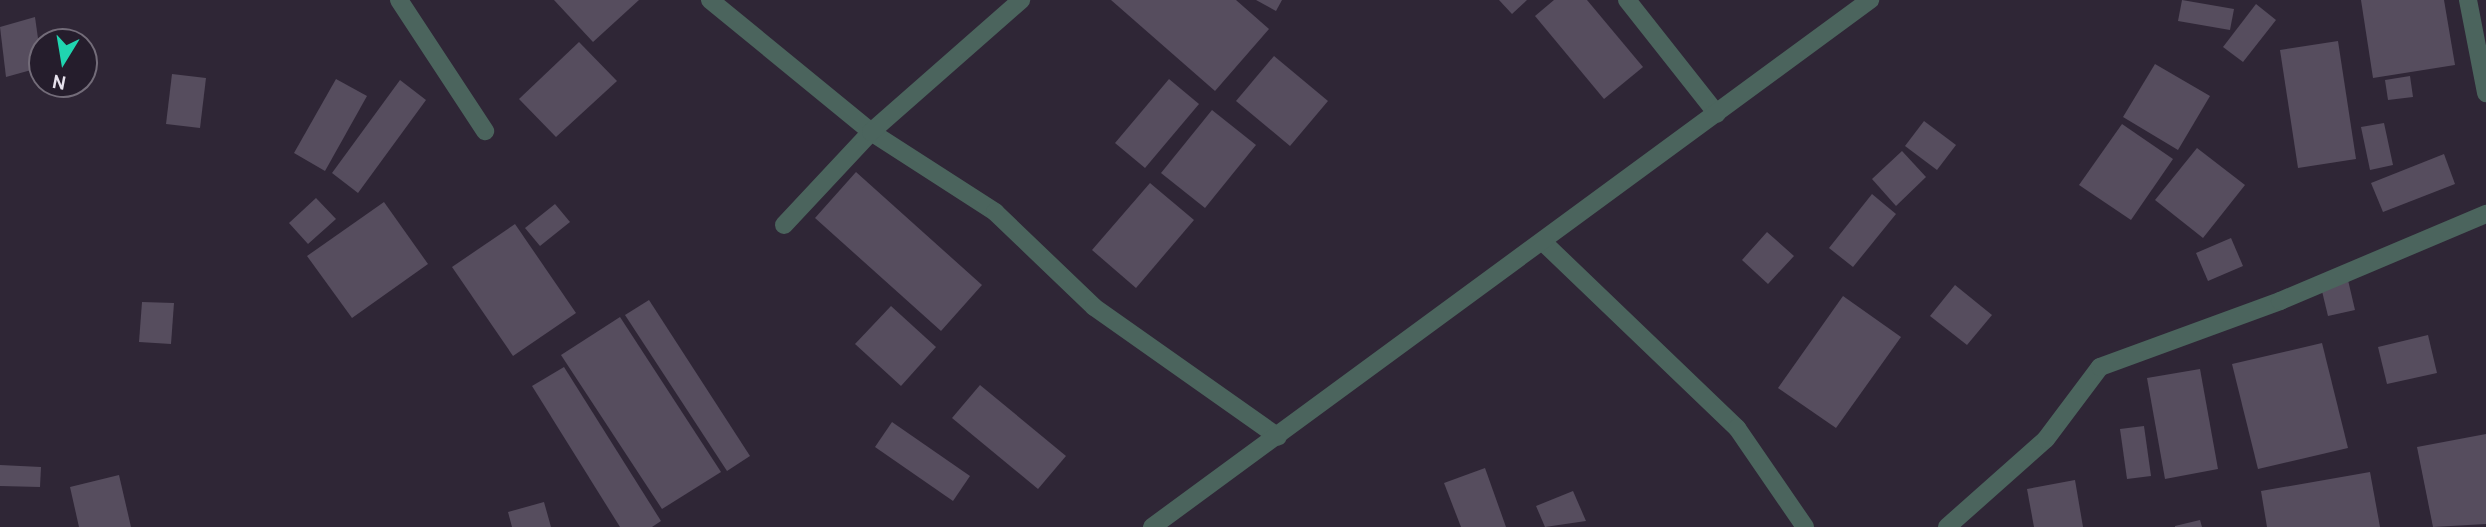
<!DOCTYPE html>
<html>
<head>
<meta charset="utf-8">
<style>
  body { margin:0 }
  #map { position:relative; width:2486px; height:527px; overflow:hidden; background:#2f2636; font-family:Cabin,sans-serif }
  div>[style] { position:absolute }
  .building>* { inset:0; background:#564d5e }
  .minor>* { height:18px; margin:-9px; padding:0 9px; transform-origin:9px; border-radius:9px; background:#4b645d }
  .tertiary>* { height:18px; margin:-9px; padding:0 9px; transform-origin:9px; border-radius:9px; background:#4b645d }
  span { translate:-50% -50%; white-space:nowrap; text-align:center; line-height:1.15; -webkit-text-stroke:7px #251d2c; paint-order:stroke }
  .north { position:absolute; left:28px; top:28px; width:70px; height:70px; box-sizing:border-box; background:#251d2c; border:2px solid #736c79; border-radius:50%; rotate:191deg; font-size:19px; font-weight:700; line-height:28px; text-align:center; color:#e7e2ed }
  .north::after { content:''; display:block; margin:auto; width:24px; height:32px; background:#20d5b0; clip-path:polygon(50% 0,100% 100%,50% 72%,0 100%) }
</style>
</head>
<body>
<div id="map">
  <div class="building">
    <div style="clip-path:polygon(554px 0,639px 0,593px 42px)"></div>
    <div style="clip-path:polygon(1111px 0,1236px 0,1269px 29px,1215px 91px)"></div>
    <div style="clip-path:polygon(1256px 0,1282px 0,1276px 11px)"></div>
    <div style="clip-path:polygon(1499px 0,1527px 0,1512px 14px)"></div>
    <div style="clip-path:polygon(1554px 0,1587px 0,1643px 67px,1604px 99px,1535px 16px)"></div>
    <div style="clip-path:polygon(2182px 0,2234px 9px,2230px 30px,2178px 21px)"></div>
    <div style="clip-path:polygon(2361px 0,2444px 0,2455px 65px,2373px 78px)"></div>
    <div style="clip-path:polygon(2256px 4px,2276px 20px,2243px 62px,2223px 47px)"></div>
    <div style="clip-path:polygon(35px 17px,42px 67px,6px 77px,0 27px)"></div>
    <div style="clip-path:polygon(2338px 41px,2356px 159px,2298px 168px,2280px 50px)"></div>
    <div style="clip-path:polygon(579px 42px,617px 81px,556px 137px,519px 99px)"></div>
    <div style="clip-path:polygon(1274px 56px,1328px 101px,1290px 146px,1236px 101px)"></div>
    <div style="clip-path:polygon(2155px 64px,2210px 96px,2178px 150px,2123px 117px)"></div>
    <div style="clip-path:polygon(172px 74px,206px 78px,200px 128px,166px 124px)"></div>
    <div style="clip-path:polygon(2410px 76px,2413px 97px,2388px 100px,2385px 80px)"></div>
    <div style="clip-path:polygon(336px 79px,367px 96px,325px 171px,294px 153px)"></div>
    <div style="clip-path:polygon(1169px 79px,1199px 104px,1145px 168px,1115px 143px)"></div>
    <div style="clip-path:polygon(400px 80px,426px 100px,358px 193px,332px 173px)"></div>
    <div style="clip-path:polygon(1212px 110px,1256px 145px,1205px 208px,1161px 173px)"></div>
    <div style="clip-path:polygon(1924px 121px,1956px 145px,1937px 170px,1905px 146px)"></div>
    <div style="clip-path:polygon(2384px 123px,2393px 165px,2370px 170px,2361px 127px)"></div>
    <div style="clip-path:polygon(2122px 124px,2173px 159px,2131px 220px,2079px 185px)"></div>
    <div style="clip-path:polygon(2197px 148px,2245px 185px,2203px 238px,2155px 200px)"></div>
    <div style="clip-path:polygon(1902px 151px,1926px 177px,1896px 206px,1872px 179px)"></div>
    <div style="clip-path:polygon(2444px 154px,2455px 184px,2383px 212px,2371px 183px)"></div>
    <div style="clip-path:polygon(856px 172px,982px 285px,941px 331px,815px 218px)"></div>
    <div style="clip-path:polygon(1150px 183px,1194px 220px,1136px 288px,1092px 250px)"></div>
    <div style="clip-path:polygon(1872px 194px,1896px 214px,1853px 267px,1829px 248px)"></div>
    <div style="clip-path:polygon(316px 198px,336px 219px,308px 244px,289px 223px)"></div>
    <div style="clip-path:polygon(384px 202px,428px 264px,352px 318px,307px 256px)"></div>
    <div style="clip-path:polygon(555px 204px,570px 222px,540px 246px,525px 228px)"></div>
    <div style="clip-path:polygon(515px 224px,576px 313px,513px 356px,452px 267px)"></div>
    <div style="clip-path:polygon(1767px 232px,1794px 256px,1768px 284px,1742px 260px)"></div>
    <div style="clip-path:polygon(2231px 238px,2243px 266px,2208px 281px,2196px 253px)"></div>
    <div style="clip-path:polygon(2348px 280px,2355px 310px,2328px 316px,2321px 287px)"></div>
    <div style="clip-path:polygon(1955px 285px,1992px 315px,1967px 345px,1930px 316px)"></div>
    <div style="clip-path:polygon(1843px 296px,1901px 337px,1836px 428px,1778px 388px)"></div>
    <div style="clip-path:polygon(649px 300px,750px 456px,727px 471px,625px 315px)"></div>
    <div style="clip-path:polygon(142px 302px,174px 303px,171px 344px,139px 342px)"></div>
    <div style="clip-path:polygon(891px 306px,936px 347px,901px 386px,855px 344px)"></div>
    <div style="clip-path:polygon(620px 317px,721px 472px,662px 509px,561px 355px)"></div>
    <div style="clip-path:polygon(2428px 335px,2437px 373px,2387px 384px,2378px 347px)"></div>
    <div style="clip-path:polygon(2322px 343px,2348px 448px,2258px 469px,2232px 364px)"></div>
    <div style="clip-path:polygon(564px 367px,661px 521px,652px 527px,620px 527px,532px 386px)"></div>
    <div style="clip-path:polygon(2200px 369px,2218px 469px,2165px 479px,2147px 378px)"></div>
    <div style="clip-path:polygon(980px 385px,1066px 456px,1038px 489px,952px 418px)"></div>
    <div style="clip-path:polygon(892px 422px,970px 476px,953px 501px,875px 447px)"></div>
    <div style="clip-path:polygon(2144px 426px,2151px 476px,2127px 479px,2120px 429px)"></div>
    <div style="clip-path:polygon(2486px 434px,2486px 524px,2433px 527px,2417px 447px)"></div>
    <div style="clip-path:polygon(0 465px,41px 467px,40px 487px,0 486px)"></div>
    <div style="clip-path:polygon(1485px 468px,1506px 527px,1461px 527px,1444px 483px)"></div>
    <div style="clip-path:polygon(2370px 472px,2380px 527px,2267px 527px,2261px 491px)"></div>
    <div style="clip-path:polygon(119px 475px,131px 527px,79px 527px,70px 487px)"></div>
    <div style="clip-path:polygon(2075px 480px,2083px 527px,2034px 527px,2027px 489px)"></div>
    <div style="clip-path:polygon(1573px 491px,1586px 521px,1545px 527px,1536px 506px)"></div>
    <div style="clip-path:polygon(544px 502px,551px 527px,512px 527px,508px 512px)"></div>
    <div style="clip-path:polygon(2200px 520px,2202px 527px,2175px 527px,2175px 526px)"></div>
  </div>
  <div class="minor">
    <div style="left:399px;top:0;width:157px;rotate:56.7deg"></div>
    <div style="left:710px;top:0;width:208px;rotate:39.3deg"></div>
    <div style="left:871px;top:132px;width:148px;rotate:32.8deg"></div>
    <div style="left:995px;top:212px;width:137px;rotate:43.8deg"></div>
    <div style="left:1094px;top:307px;width:225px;rotate:35.2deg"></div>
    <div style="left:1627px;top:0;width:145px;rotate:51.7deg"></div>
    <div style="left:2468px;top:0;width:95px;rotate:79deg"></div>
    <div style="left:784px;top:225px;width:127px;rotate:-46.9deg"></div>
    <div style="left:871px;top:132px;width:200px;rotate:-41.3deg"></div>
    <div style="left:1543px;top:242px;width:269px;rotate:43.8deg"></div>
    <div style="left:1737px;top:428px;width:120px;rotate:55.5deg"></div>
    <div style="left:1947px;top:527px;width:132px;rotate:-41.6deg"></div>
    <div style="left:2046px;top:439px;width:90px;rotate:-53.1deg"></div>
    <div style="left:2100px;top:367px;width:192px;rotate:-20.1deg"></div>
    <div style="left:2280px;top:301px;width:224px;rotate:-22.9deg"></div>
  </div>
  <div class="tertiary">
    <div style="left:1152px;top:527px;width:891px;rotate:-36.28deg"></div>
  </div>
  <div class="north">N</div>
</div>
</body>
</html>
